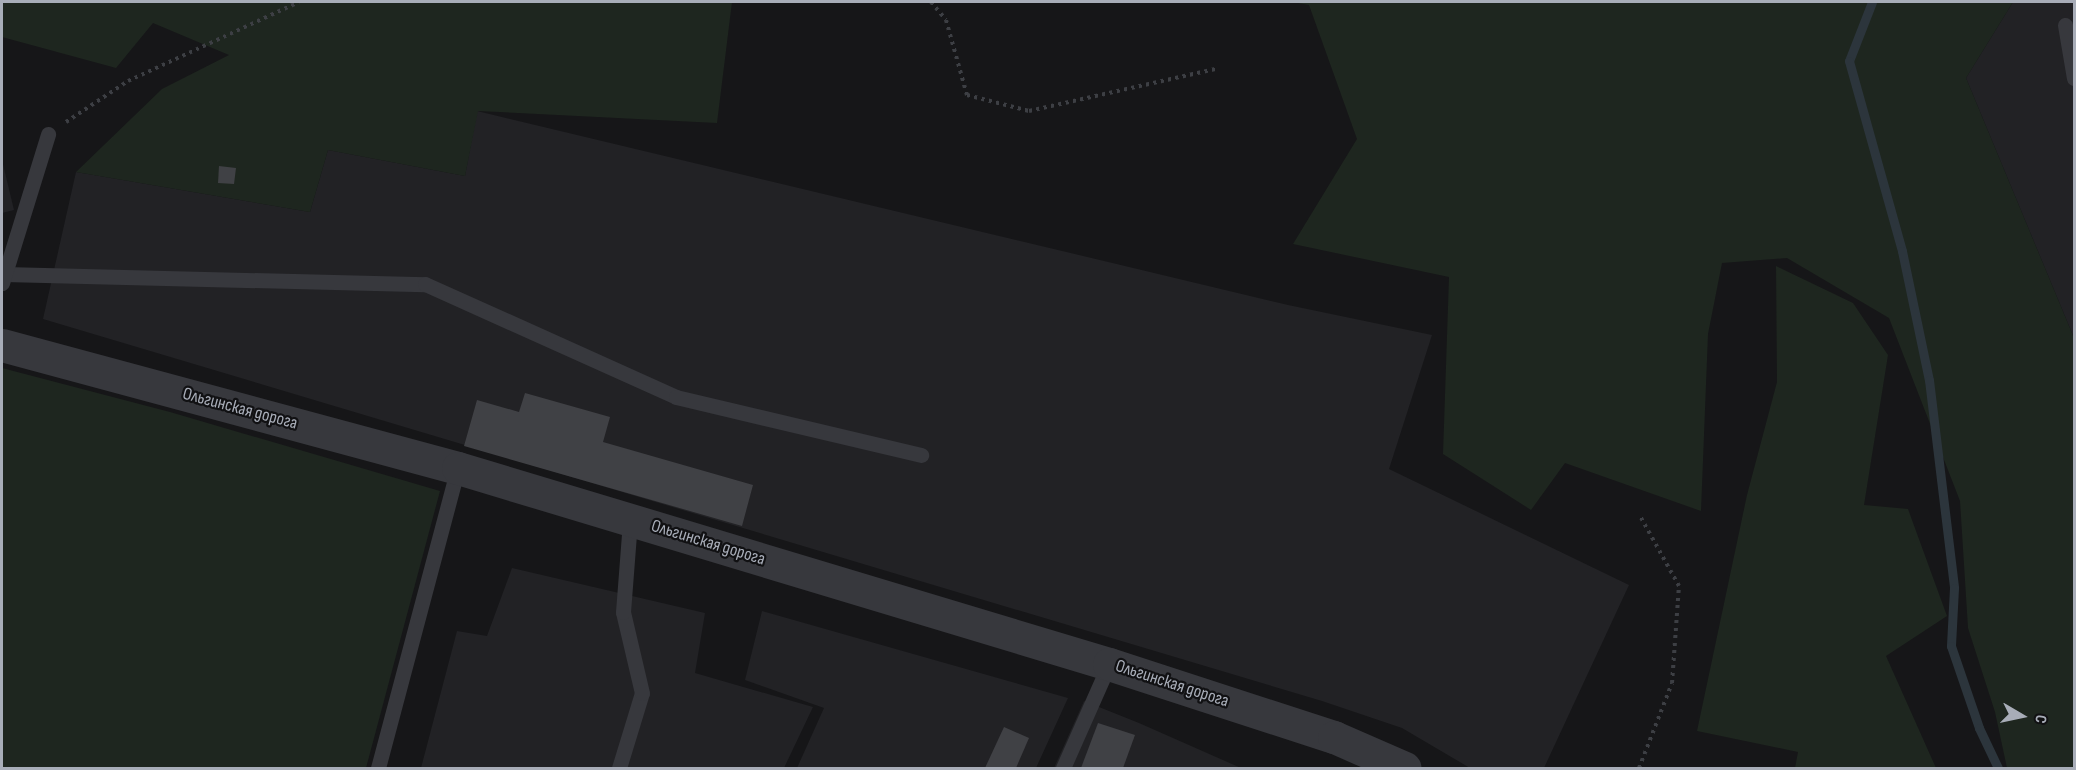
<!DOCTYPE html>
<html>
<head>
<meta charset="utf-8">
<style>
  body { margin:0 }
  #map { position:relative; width:2076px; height:770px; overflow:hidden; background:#161618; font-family:"Sofia Sans Condensed",sans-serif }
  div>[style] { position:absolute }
  .built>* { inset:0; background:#222225 }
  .green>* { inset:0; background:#1e261f }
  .stream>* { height:9px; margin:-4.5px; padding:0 4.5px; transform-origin:4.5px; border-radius:4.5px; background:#2c353c }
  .building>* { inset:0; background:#404145 }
  .path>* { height:4px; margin-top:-2px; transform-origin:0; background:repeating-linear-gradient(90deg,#3d3f44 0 3px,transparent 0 7.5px) }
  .service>* { height:15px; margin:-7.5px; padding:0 7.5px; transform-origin:7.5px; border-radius:7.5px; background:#37383d }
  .tertiary>* { height:33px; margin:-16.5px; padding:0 16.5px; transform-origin:16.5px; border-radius:16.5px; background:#37383d }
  span { translate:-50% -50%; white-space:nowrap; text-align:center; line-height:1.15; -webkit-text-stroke:4.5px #111113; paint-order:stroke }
  .street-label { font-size:18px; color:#a8adb8 }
  .frame { position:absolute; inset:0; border:3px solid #a8adb8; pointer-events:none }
  .north { position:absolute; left:1992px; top:686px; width:60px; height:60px; -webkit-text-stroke:4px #111113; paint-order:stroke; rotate:99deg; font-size:16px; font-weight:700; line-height:24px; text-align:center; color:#a8adb8 }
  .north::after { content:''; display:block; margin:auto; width:21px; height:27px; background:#a8adb8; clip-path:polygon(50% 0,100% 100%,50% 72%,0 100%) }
</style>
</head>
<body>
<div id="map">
  <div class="built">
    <div style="clip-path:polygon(2013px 2px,2074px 2px,2074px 338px,1966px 78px)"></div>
    <div style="clip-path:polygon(477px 111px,1288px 305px,1432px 335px,1389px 469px,1629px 585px,1544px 768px,1470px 768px,1402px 728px,1322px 701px,43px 319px,76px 172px,310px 212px,328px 150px,465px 176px)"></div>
    <div style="clip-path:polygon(2px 160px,14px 210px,2px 213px)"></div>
    <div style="clip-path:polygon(512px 568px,705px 613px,695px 673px,813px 707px,784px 768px,421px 768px,457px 631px,487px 636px)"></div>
    <div style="clip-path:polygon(762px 611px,1068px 698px,1036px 768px,797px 768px,824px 708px,745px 680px)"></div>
    <div style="clip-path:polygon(1084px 701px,1139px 723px,1241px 768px,1054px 768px)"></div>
  </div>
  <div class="green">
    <div style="clip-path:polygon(2px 2px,732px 2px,717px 123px,478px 111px,465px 176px,328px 150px,310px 212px,76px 172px,162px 89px,229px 55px,153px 23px,116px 68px,2px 37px)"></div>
    <div style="clip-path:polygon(1292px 2px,2013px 2px,1966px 78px,2074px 338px,2074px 768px,2007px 768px,1995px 712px,1968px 628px,1960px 501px,1889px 318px,1787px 258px,1722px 263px,1708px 334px,1701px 511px,1565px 463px,1531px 510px,1443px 454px,1449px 277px,1293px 244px,1357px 139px,1309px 5px)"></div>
    <div style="clip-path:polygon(1776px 266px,1853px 303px,1888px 355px,1864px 505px,1908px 509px,1947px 616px,1886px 656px,1936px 768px,1795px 768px,1798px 752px,1697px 731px,1747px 495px,1777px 382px)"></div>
    <div style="clip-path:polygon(2px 368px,170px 412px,440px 491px,366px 768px,2px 768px)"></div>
  </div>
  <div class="stream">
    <div style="left:1872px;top:2px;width:63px;rotate:111.3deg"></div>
    <div style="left:1849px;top:61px;width:197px;rotate:74.4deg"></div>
    <div style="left:1902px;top:251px;width:132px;rotate:78.2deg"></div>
    <div style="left:1929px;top:380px;width:209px;rotate:83.1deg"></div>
    <div style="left:1954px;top:588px;width:58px;rotate:93deg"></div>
    <div style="left:1951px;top:646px;width:87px;rotate:71.1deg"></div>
    <div style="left:1979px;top:728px;width:44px;rotate:64.6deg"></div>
  </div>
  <div class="building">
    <div style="clip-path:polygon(219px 166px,236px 168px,234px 184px,218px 183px)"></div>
    <div style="clip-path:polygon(525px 393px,610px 417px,603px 442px,753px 485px,742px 526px,464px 446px,477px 400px,519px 412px)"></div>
    <div style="clip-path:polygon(1098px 723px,1135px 735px,1123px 768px,1081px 768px)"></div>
    <div style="clip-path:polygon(1004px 727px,1029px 738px,1016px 768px,985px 768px)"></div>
  </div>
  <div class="path">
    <div style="left:931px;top:2px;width:23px;rotate:50deg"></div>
    <div style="left:946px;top:20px;width:78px;rotate:74.4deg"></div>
    <div style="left:967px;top:95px;width:64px;rotate:14.5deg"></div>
    <div style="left:1029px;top:111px;width:191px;rotate:-12.7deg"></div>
    <div style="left:66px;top:122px;width:74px;rotate:-33.5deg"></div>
    <div style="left:128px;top:81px;width:188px;rotate:-24.8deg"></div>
    <div style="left:1639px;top:768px;width:91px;rotate:-68.8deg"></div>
    <div style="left:1672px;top:683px;width:97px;rotate:-85.9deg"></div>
    <div style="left:1679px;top:586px;width:82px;rotate:-119.1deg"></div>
  </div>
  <div class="service">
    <div style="left:2065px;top:25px;width:54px;rotate:80.4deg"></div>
    <div style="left:4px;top:274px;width:421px;rotate:1.4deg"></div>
    <div style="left:425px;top:284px;width:275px;rotate:24.2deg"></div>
    <div style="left:676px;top:397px;width:252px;rotate:13.3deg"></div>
    <div style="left:2px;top:283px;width:156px;rotate:-72.8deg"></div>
    <div style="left:378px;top:768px;width:310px;rotate:-75.1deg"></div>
    <div style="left:619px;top:768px;width:78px;rotate:-73deg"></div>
    <div style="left:642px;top:693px;width:83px;rotate:-103.2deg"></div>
    <div style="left:623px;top:612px;width:92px;rotate:-85.6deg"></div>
    <div style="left:1063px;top:768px;width:114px;rotate:-66.1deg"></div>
  </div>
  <div class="tertiary">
    <div style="left:2px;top:345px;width:472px;rotate:15.1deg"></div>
    <div style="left:458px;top:468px;width:680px;rotate:16.76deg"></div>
    <div style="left:1109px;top:664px;width:237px;rotate:18deg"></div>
    <div style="left:1334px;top:737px;width:77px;rotate:23.6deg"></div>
  </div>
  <div class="street-label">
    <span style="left:240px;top:409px;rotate:15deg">Ольгинская дорога</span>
    <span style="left:708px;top:543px;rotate:17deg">Ольгинская дорога</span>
    <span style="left:1172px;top:684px;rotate:18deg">Ольгинская дорога</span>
  </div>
  <div class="frame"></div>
  <div class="north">С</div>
</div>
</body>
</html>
